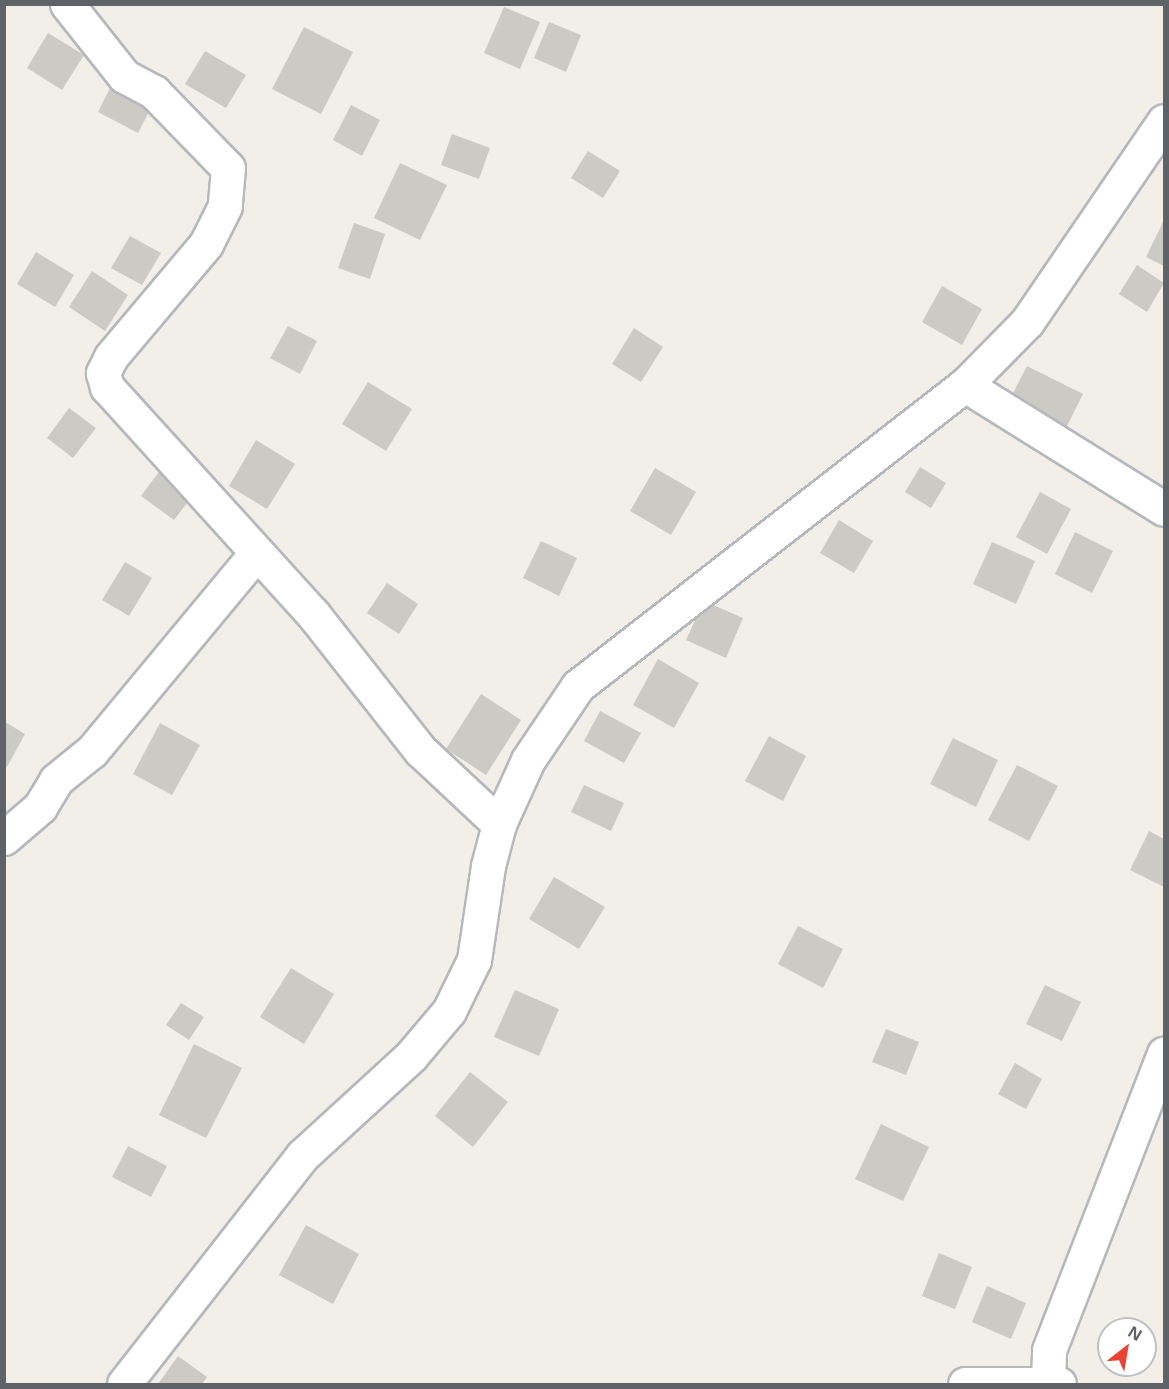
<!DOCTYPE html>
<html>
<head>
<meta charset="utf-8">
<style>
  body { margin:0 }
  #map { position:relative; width:1169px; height:1389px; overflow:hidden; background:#f1efe8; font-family:"Noto Sans",sans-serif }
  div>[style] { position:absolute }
  .building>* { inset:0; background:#cccac5 }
  .roads { filter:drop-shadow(2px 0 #b5b8bc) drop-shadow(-2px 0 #b5b8bc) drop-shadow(0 2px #b5b8bc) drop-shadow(0 -2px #b5b8bc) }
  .minor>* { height:33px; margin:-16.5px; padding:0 16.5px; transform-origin:16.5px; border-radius:16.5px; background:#fff }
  span { translate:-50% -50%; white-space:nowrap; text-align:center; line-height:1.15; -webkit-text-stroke:6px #fff; paint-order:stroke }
  .frame { position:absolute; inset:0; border:6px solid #5f6368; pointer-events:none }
  .north { position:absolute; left:1097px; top:1317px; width:60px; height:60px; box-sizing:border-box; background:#fff; border:2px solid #bfc1c3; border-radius:50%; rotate:31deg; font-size:16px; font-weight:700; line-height:24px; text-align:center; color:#5f6368 }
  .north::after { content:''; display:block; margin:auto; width:21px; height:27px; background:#ea4335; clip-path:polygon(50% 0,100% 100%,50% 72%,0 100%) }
</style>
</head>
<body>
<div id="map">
  <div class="building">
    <div style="clip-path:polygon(504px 7px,540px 22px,520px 69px,484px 53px)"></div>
    <div style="clip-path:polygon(549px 22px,581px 35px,566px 72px,534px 58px)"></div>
    <div style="clip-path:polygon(304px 27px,353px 52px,321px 114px,272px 89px)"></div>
    <div style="clip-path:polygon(48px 33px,84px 55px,62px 90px,27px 68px)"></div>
    <div style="clip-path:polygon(205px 51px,246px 75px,226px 108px,185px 84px)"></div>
    <div style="clip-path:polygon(112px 84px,153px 104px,138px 133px,98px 112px)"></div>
    <div style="clip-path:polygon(351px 105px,380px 120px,362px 156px,333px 140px)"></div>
    <div style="clip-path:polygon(452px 134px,490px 148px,479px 179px,441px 165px)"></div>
    <div style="clip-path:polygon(588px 151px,620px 171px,603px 198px,571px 178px)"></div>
    <div style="clip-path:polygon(400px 163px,447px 185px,420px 240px,374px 218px)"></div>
    <div style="clip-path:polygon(1164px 220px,1164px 266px,1146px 257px)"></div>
    <div style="clip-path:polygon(354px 223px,385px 234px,370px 279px,338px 268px)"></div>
    <div style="clip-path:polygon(130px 236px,161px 253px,142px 285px,111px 268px)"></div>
    <div style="clip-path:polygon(36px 252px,74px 275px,55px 307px,17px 284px)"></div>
    <div style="clip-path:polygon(1137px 265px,1164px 283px,1147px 312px,1119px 294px)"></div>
    <div style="clip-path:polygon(92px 271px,128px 295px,105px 331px,69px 307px)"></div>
    <div style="clip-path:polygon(942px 286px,982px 309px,962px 345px,922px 322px)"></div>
    <div style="clip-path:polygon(288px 326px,317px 341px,300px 374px,270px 358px)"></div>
    <div style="clip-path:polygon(634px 328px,663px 347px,641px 382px,612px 364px)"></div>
    <div style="clip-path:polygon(1027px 366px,1083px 394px,1066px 428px,1010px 399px)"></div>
    <div style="clip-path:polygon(368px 382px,412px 409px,386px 451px,342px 424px)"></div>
    <div style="clip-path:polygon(69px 408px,96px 428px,73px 458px,47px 438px)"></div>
    <div style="clip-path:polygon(256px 440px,295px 464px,267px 509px,229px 486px)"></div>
    <div style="clip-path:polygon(920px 467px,946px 483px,931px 508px,905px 492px)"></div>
    <div style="clip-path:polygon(655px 468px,696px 492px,671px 535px,630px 511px)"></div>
    <div style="clip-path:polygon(161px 469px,194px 494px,174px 520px,141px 496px)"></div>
    <div style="clip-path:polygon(1040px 492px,1071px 509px,1047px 554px,1016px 537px)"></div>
    <div style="clip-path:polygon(839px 520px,873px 541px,854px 573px,820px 553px)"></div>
    <div style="clip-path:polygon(1075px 532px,1113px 551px,1092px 593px,1055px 574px)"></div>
    <div style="clip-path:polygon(541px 541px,577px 558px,559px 596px,523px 578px)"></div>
    <div style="clip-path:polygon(992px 542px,1035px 561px,1016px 604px,973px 584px)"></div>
    <div style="clip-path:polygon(125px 562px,152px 578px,129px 616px,102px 600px)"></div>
    <div style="clip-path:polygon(387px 583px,418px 604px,399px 634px,367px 613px)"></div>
    <div style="clip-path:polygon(704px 601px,743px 618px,726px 658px,686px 640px)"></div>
    <div style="clip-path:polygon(658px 659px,699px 683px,674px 728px,633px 705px)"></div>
    <div style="clip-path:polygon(481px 694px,521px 720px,486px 775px,446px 749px)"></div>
    <div style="clip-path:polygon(600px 711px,641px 733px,624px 763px,584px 741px)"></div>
    <div style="clip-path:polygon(5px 722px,25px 734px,7px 767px,5px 765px)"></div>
    <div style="clip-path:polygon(160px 723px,200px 745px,172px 795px,133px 774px)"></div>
    <div style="clip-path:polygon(769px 736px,806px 756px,783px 801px,745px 781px)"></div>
    <div style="clip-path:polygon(953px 738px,998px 760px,976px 807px,930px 784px)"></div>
    <div style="clip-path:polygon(1017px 765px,1058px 786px,1029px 841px,988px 820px)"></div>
    <div style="clip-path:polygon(584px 785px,624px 803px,611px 831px,571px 812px)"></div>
    <div style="clip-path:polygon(1149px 831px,1164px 839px,1164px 887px,1130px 870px)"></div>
    <div style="clip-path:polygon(554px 877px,605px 907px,579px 949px,529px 919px)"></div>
    <div style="clip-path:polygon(798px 926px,843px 949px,823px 988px,778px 964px)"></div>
    <div style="clip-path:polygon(291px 968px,334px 994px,304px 1044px,260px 1017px)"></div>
    <div style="clip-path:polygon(1045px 985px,1081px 1002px,1062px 1041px,1026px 1024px)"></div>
    <div style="clip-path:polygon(515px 990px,559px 1009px,539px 1056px,494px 1037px)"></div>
    <div style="clip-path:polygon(181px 1003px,204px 1017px,189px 1040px,166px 1025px)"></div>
    <div style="clip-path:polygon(886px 1029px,919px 1042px,906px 1075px,872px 1062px)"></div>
    <div style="clip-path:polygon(194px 1044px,242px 1068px,206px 1138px,159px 1115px)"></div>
    <div style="clip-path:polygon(1015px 1063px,1042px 1079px,1026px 1109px,998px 1094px)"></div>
    <div style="clip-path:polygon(470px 1072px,508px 1102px,473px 1147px,435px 1116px)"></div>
    <div style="clip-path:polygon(881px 1124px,929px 1147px,903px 1201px,855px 1179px)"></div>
    <div style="clip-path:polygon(128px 1146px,167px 1166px,151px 1197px,112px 1177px)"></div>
    <div style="clip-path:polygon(306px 1225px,359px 1254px,333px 1304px,279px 1275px)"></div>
    <div style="clip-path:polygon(939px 1253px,972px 1267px,955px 1309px,922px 1296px)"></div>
    <div style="clip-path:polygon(987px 1286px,1026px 1303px,1011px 1339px,972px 1322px)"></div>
    <div style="clip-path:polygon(178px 1356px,207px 1377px,202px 1384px,158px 1384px)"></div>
  </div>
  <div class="roads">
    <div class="minor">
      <div style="left:67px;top:4px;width:92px;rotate:51.6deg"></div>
      <div style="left:124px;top:76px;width:34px;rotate:28deg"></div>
      <div style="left:154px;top:92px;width:106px;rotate:45.8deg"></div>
      <div style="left:228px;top:168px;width:38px;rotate:95deg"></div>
      <div style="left:225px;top:206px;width:42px;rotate:116.6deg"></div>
      <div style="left:206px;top:244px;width:148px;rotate:130.1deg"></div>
      <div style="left:111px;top:357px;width:18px;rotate:117deg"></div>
      <div style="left:103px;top:373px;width:15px;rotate:74deg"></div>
      <div style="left:107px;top:387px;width:307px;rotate:47.8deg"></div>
      <div style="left:313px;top:614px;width:174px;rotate:51.8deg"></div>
      <div style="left:421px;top:751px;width:107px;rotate:43.1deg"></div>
      <div style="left:965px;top:385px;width:234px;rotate:31.9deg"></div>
      <div style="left:4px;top:838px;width:48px;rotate:-40.7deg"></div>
      <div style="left:40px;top:807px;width:31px;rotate:-59deg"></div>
      <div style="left:56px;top:780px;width:46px;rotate:-38.9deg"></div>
      <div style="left:92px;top:751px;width:255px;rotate:-50.3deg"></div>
      <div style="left:1048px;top:1382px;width:32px;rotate:-88deg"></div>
      <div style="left:1049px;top:1350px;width:318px;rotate:-68.8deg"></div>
      <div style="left:124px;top:1384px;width:289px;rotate:-52deg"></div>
      <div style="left:302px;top:1156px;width:148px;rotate:-42.5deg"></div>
      <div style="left:411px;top:1056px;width:59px;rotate:-49.8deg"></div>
      <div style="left:449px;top:1011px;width:57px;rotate:-63.9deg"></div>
      <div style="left:474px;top:960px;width:95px;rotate:-81.5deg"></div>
      <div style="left:488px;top:866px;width:43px;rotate:-75.3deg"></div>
      <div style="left:499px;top:824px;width:70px;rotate:-65.6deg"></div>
      <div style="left:528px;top:760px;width:89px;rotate:-56deg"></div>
      <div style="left:578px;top:686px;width:490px;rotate:-37.9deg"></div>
      <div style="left:965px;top:385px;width:88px;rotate:-45.5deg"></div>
      <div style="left:1027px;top:322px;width:243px;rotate:-55.7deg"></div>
      <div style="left:965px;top:1384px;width:94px"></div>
    </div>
  </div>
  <div class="frame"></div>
  <div class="north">N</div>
</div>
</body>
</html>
